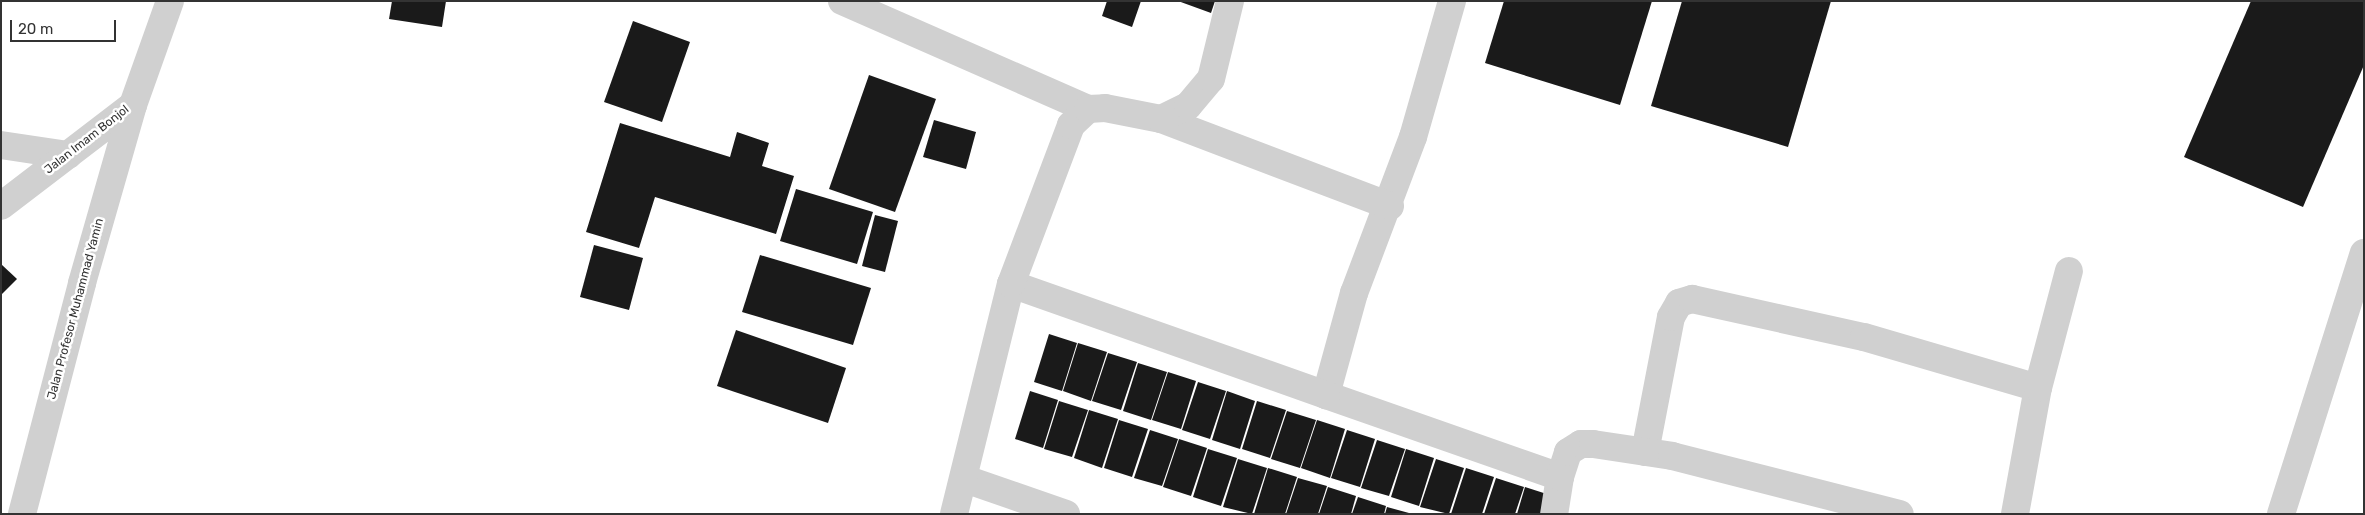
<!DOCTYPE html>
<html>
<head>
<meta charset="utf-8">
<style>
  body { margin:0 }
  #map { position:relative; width:2365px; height:515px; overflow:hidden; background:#fff; font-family:Rubik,sans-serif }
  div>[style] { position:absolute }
  .building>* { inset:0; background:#1a1a1a }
  .minor>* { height:28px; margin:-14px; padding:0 14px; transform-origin:14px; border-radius:14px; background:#d0d0d0 }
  span { translate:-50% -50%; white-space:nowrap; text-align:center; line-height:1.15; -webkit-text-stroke:5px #fff; paint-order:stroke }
  .street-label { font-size:12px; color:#333 }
  .frame { position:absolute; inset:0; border:2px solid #333; pointer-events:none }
  .scale { position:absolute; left:10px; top:20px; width:106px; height:22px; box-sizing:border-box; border:2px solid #333; border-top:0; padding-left:6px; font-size:15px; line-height:18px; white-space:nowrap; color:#333; -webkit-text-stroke:4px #fff; paint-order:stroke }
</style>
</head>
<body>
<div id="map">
  <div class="building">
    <div style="clip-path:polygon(392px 1px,446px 1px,442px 27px,389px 19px)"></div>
    <div style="clip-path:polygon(1107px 1px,1141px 1px,1132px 27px,1102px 16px)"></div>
    <div style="clip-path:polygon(1178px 1px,1215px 1px,1211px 13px)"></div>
    <div style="clip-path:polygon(1504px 1px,1652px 1px,1620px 105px,1485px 63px)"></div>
    <div style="clip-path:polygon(1682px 1px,1831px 1px,1788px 147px,1651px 106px)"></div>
    <div style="clip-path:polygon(2251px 1px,2364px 1px,2364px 65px,2303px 207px,2184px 157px)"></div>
    <div style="clip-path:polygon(633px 21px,690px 42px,662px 122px,604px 102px)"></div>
    <div style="clip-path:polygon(869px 75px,936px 99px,895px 212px,829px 189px)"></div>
    <div style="clip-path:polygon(934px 120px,976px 132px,966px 169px,923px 157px)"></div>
    <div style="clip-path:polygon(620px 123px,730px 157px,737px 132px,769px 143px,762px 166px,794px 176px,776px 234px,655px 197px,639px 248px,586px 232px)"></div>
    <div style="clip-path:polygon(796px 189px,873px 212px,857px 264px,780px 241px)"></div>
    <div style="clip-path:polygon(875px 215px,898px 221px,885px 272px,862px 266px)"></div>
    <div style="clip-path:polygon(594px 245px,643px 258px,629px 310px,580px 297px)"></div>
    <div style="clip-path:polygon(760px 255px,871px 288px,853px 345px,742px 312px)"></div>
    <div style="clip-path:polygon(1px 264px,17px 279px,1px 295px)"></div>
    <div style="clip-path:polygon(736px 330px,846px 368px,828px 423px,717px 386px)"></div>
    <div style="clip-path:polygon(1049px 334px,1077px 343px,1062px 391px,1034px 382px)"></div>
    <div style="clip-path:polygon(1078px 343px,1107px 352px,1091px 401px,1063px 391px)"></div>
    <div style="clip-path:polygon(1108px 353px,1137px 362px,1121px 410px,1092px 401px)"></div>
    <div style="clip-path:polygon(1138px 363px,1167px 372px,1151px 420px,1123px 411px)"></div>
    <div style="clip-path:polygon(1168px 372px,1196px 381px,1181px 429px,1152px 420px)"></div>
    <div style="clip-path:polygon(1198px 382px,1226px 391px,1210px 439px,1182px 430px)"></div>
    <div style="clip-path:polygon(1030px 391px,1058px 400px,1043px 448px,1015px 439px)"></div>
    <div style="clip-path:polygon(1227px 391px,1255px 401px,1240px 449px,1212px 440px)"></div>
    <div style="clip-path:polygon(1059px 401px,1088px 410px,1072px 457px,1044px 449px)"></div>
    <div style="clip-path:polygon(1257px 401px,1286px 410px,1270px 458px,1242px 449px)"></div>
    <div style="clip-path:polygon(1089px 410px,1118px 419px,1102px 468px,1074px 458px)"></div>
    <div style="clip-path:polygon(1287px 411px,1316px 420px,1300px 468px,1271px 459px)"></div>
    <div style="clip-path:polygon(1119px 420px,1148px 429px,1132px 477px,1104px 468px)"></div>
    <div style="clip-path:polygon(1317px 420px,1345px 429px,1330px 478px,1301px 468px)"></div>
    <div style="clip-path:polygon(1150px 430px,1178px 439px,1162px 486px,1134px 478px)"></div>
    <div style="clip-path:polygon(1347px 430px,1375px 439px,1360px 487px,1331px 478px)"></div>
    <div style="clip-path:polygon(1179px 439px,1207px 448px,1191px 496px,1163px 487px)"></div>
    <div style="clip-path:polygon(1377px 440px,1405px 449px,1389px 496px,1361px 488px)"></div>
    <div style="clip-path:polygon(1208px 449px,1237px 458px,1221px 506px,1193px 497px)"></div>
    <div style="clip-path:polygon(1406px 449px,1434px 458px,1419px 506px,1391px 497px)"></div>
    <div style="clip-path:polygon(1238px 459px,1267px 468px,1252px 514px,1223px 507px)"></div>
    <div style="clip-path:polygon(1436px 459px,1464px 468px,1449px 514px,1420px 507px)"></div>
    <div style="clip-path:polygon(1268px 468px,1297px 477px,1285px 514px,1254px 514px)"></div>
    <div style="clip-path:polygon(1466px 468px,1494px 477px,1482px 514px,1451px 514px)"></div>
    <div style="clip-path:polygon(1298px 478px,1327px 486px,1318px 514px,1286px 514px)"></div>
    <div style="clip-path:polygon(1496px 478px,1524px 487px,1515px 514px,1484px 514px)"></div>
    <div style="clip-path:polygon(1328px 487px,1356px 496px,1351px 514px,1319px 514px)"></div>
    <div style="clip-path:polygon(1525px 487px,1553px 496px,1548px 514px,1517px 514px)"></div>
    <div style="clip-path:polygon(1358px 497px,1386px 506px,1384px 514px,1352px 514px)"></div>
    <div style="clip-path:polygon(1387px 507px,1409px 513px,1409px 514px,1385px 514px)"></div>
  </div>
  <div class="minor">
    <div style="left:842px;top:1px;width:269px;rotate:23.7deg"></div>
    <div style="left:1452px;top:1px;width:141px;rotate:106deg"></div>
    <div style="left:1413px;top:137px;width:167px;rotate:110.7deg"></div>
    <div style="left:1354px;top:293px;width:106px;rotate:105.4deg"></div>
    <div style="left:1326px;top:395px;width:248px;rotate:19.3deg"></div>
    <div style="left:1560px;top:477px;width:37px;rotate:99deg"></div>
    <div style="left:1161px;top:119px;width:245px;rotate:20.8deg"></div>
    <div style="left:1px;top:145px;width:68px;rotate:8.5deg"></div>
    <div style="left:1px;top:206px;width:166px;rotate:-37.4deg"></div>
    <div style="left:133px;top:105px;width:110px;rotate:-70.4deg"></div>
    <div style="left:1011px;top:284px;width:334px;rotate:19.4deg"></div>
    <div style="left:1645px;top:452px;width:137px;rotate:-79.1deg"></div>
    <div style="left:1671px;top:317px;width:16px;rotate:-60deg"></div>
    <div style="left:1679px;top:303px;width:14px;rotate:-17deg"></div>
    <div style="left:1692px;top:299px;width:176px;rotate:12.5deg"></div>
    <div style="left:1864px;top:337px;width:181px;rotate:16.3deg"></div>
    <div style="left:1560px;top:477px;width:26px;rotate:-72deg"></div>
    <div style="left:1568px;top:452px;width:15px;rotate:-32deg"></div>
    <div style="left:1581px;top:444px;width:12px"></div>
    <div style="left:1593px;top:444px;width:80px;rotate:8.6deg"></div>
    <div style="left:1672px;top:456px;width:235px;rotate:14.3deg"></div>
    <div style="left:965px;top:479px;width:107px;rotate:19.1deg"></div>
    <div style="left:22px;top:514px;width:239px;rotate:-75.4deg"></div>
    <div style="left:82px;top:283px;width:185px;rotate:-74deg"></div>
    <div style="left:954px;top:514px;width:237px;rotate:-76.1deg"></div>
    <div style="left:1011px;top:284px;width:170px;rotate:-69.3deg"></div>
    <div style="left:1071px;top:125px;width:23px;rotate:-43deg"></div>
    <div style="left:1088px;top:109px;width:17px;rotate:-3deg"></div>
    <div style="left:1105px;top:108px;width:57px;rotate:11.1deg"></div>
    <div style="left:1161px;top:119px;width:30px;rotate:-26deg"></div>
    <div style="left:1188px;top:106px;width:35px;rotate:-50deg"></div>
    <div style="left:1211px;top:79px;width:80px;rotate:-76.3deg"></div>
    <div style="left:2015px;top:514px;width:128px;rotate:-79.7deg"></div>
    <div style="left:2038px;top:388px;width:121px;rotate:-75.2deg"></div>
    <div style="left:2281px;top:514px;width:274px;rotate:-72.4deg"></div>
  </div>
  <div class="street-label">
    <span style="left:87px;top:140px;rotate:-38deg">Jalan Imam Bonjol</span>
    <span style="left:76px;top:309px;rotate:-75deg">Jalan Profesor Muhammad Yamin</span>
  </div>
  <div class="frame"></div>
  <div class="scale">20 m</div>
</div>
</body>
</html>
